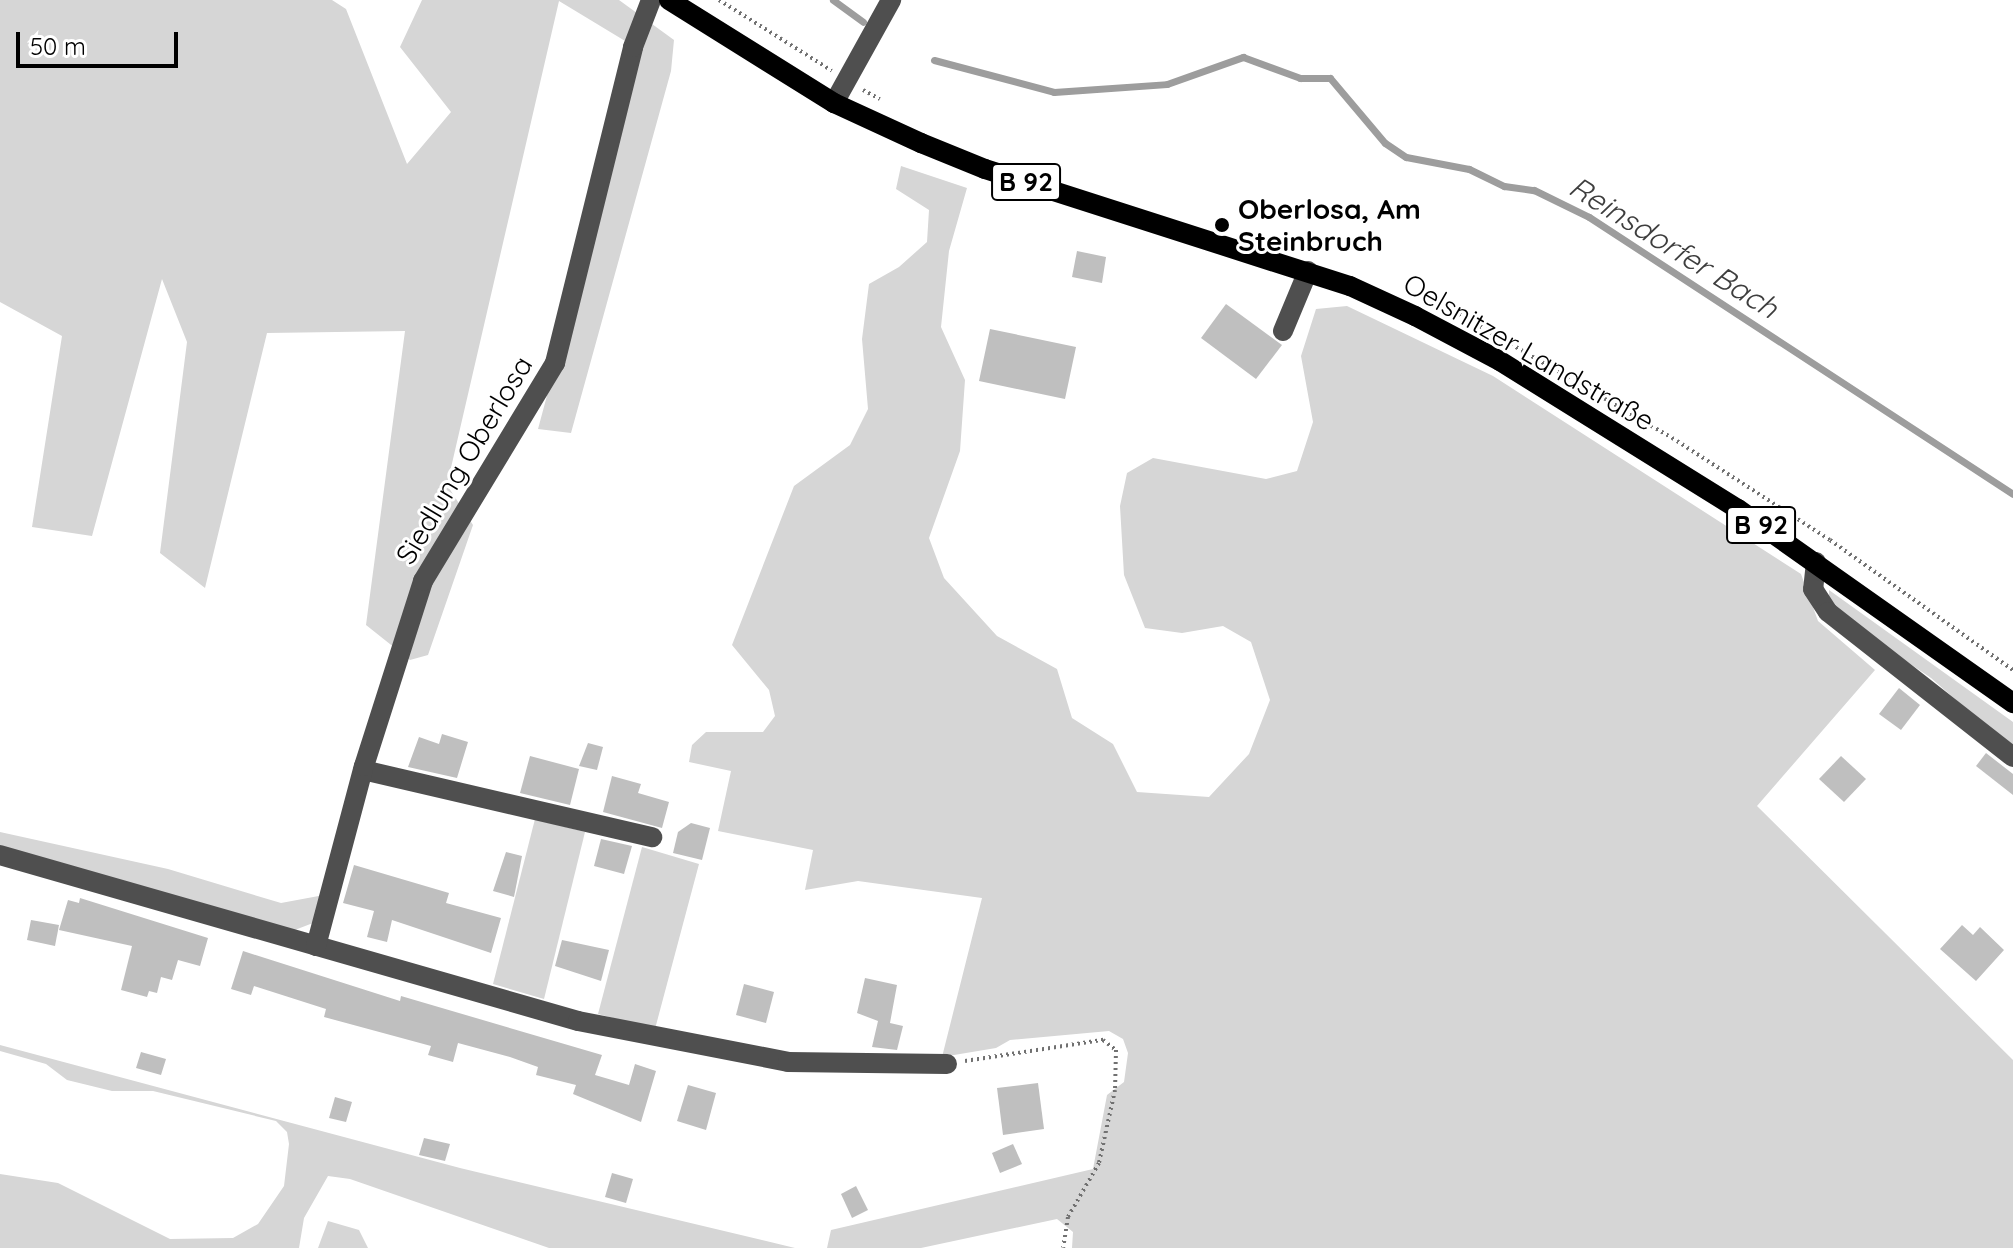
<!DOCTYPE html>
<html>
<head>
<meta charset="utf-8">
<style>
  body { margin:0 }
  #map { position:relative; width:2013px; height:1248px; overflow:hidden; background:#fff; font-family:Quicksand,sans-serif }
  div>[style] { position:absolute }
  .green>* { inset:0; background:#d6d6d6 }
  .stream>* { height:7px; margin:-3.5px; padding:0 3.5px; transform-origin:3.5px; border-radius:3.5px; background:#9d9d9d }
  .building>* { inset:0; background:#bfbfbf }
  .path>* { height:4px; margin-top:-2px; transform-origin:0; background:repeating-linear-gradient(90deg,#717171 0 2px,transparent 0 6px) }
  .minor>* { height:20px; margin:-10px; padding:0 10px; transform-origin:10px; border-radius:10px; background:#4f4f4f }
  .major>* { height:20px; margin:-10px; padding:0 10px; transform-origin:10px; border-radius:10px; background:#000 }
  .dots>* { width:22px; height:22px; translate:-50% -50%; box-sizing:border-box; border:4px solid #fff; border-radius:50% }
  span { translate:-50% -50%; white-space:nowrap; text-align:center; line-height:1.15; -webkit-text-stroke:6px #fff; paint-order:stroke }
  .shield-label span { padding:2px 6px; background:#fff; border:2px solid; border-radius:6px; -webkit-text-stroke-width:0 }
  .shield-label { font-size:26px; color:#000; font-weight:700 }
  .poi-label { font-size:28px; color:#000; font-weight:700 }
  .left { translate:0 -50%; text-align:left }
  .street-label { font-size:28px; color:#000 }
  .water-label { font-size:30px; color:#3e3e3e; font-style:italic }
  .scale { position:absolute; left:16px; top:32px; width:162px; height:36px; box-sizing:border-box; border:4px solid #000; border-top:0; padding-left:10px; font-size:24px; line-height:28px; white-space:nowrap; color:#000; -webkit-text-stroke:6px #fff; paint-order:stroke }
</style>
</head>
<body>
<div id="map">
  <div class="green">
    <div style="clip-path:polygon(0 0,332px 0,346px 9px,407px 164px,451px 112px,400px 47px,422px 0,619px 0,674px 40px,671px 71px,571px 433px,538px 429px,640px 50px,559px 1px,447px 485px,473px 525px,428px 655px,410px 660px,366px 625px,405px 331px,267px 333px,205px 588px,160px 553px,187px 342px,162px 279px,92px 536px,32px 527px,62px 336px,0 302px)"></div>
    <div style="clip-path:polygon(901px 166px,967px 188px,949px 251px,941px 327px,965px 380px,960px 451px,929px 538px,944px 578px,997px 636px,1057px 669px,1072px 718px,1113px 744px,1137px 792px,1209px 797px,1249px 754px,1270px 700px,1251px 642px,1223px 626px,1182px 633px,1145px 628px,1124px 575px,1120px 506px,1127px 473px,1153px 458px,1266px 479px,1297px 471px,1313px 422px,1301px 356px,1316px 309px,1347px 306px,1493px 376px,1801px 574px,1818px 621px,1875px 670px,1757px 806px,2013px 1060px,2013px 1248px,1072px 1248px,1073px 1232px,1057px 1219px,921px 1248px,827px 1248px,831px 1230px,1093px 1169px,1107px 1095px,1124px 1082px,1128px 1053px,1123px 1039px,1109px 1031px,1010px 1040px,996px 1048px,942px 1057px,982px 898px,858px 881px,805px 890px,813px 850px,718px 831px,731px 771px,689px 762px,692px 745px,706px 732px,763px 732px,775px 716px,769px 690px,732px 645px,794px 486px,850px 445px,868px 409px,862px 339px,869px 284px,899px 267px,927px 242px,929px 210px,896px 189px)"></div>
    <div style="clip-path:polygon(1829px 590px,2013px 722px,2013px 750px,1931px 678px,1847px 621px,1829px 599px)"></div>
    <div style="clip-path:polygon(535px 819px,585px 832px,544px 999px,493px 984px)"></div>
    <div style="clip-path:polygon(0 832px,168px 869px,281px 903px,324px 895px,313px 923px,287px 933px,0 850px)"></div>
    <div style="clip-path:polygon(642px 847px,699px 864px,655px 1029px,598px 1014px)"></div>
    <div style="clip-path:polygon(0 1045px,460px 1168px,795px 1248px,549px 1248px,350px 1179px,328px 1176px,304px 1218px,299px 1248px,0 1248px,0 1174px,58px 1183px,170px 1239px,233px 1238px,258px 1224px,284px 1186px,289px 1144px,287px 1132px,276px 1121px,153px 1091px,112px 1091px,67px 1080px,46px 1064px,0 1051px)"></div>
    <div style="clip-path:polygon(328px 1221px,359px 1230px,368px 1248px,318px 1248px)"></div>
  </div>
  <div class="stream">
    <div style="left:833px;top:0;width:37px;rotate:36deg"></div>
    <div style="left:934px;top:60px;width:124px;rotate:14.9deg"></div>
    <div style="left:1054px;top:92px;width:113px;rotate:-4deg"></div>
    <div style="left:1167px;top:84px;width:81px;rotate:-19.6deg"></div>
    <div style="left:1243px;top:57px;width:61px;rotate:20.2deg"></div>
    <div style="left:1300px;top:78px;width:30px"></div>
    <div style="left:1330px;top:78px;width:85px;rotate:49.8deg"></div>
    <div style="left:1385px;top:143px;width:25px;rotate:34deg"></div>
    <div style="left:1406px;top:157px;width:64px;rotate:10.8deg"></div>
    <div style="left:1469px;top:169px;width:39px;rotate:26deg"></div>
    <div style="left:1504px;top:186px;width:30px;rotate:8deg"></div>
    <div style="left:1534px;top:190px;width:61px;rotate:26.1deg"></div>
    <div style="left:1589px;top:217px;width:506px;rotate:33.16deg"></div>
  </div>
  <div class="building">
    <div style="clip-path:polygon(1077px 251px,1106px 257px,1102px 283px,1072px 277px)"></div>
    <div style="clip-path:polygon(1226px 304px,1282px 345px,1256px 379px,1201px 338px)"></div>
    <div style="clip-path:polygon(990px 329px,1076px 347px,1065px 399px,979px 381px)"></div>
    <div style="clip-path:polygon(1899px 688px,1920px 705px,1901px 730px,1879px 714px)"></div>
    <div style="clip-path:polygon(442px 734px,468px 742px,457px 778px,408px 767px,419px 737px,439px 744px)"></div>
    <div style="clip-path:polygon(588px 743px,603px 747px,597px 770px,579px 766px)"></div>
    <div style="clip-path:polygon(1986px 753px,2013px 774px,2013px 795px,1976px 766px)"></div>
    <div style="clip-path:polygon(530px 756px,579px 769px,570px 805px,520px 793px)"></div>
    <div style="clip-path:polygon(1841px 756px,1866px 779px,1844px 802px,1819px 779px)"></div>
    <div style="clip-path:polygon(612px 776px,641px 784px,638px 793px,669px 802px,662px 828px,603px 812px)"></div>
    <div style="clip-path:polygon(691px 823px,710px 828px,702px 860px,673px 853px,678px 832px)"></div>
    <div style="clip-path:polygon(601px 839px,632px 846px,624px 874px,594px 866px)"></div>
    <div style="clip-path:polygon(506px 852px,522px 856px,514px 897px,493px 891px)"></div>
    <div style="clip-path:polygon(354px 865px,449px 893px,446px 903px,501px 918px,491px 953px,392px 920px,387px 942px,367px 937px,374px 911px,343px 903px)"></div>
    <div style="clip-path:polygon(80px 898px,208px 938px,200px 966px,178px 960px,172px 980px,161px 977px,157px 993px,149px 991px,147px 997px,121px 990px,132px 946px,59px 930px,68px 900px,79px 903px)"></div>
    <div style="clip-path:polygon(31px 920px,59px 925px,55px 946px,27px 940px)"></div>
    <div style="clip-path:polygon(1962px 925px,1973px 935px,1980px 927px,2004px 950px,1976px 981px,1940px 949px)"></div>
    <div style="clip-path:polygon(562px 940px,609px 950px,601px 981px,555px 966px)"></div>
    <div style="clip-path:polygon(243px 951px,400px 1001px,401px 996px,602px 1055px,595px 1075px,629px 1085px,635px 1064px,656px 1071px,641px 1122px,573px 1094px,576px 1085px,536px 1075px,538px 1067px,510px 1057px,458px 1043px,453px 1062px,428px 1055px,431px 1046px,324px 1017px,326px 1009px,254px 986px,251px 995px,231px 989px)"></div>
    <div style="clip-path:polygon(865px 978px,897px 985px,890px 1023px,903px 1026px,897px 1050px,872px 1047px,878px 1021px,857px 1013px)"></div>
    <div style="clip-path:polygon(744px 984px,774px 992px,766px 1023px,736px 1015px)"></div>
    <div style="clip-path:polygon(141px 1052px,166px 1059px,161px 1075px,136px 1068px)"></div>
    <div style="clip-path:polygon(1038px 1083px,1044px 1129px,1003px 1135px,997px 1088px)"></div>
    <div style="clip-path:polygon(688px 1085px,716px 1093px,706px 1130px,677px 1121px)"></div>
    <div style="clip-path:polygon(335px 1097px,352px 1102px,346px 1122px,329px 1118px)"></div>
    <div style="clip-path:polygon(424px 1138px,450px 1144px,445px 1161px,419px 1155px)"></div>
    <div style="clip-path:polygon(1013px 1144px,1022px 1164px,1000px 1173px,992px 1153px)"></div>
    <div style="clip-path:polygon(612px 1173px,633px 1179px,626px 1203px,605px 1197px)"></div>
    <div style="clip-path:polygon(856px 1186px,868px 1210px,852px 1218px,841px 1194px)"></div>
  </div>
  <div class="path">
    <div style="left:719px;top:0;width:133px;rotate:32.1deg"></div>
    <div style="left:863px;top:90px;width:19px;rotate:28deg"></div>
    <div style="left:1454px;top:311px;width:258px;rotate:30.2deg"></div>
    <div style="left:1677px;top:441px;width:182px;rotate:32.9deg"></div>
    <div style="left:1830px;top:540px;width:224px;rotate:35.4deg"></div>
    <div style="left:965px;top:1061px;width:140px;rotate:-8.7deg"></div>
    <div style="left:1103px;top:1040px;width:16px;rotate:38deg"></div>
    <div style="left:1116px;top:1050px;width:40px;rotate:91.4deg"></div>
    <div style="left:1115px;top:1090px;width:75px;rotate:102.4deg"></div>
    <div style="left:1099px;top:1163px;width:62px;rotate:119.9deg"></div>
    <div style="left:1068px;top:1217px;width:31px;rotate:99deg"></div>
  </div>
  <div class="minor">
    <div style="left:834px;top:103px;width:118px;rotate:-61deg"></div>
    <div style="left:1283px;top:331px;width:65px;rotate:-67.4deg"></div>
    <div style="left:1816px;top:562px;width:27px;rotate:96deg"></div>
    <div style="left:1813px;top:589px;width:27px;rotate:57deg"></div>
    <div style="left:1828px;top:612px;width:235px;rotate:38.1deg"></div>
    <div style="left:363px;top:770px;width:297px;rotate:13.1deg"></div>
    <div style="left:0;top:855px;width:601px;rotate:16.02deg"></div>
    <div style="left:578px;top:1021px;width:214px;rotate:11deg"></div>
    <div style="left:788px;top:1062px;width:159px;rotate:0.7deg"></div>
    <div style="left:316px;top:946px;width:186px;rotate:-75.1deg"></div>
    <div style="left:364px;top:766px;width:194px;rotate:-72.3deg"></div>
    <div style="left:423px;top:581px;width:255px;rotate:-58.8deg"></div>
    <div style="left:555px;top:363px;width:325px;rotate:-76.1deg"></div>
    <div style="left:633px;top:47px;width:50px;rotate:-69deg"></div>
  </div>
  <div class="major">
    <div style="left:669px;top:0;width:195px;rotate:32deg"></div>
    <div style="left:834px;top:103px;width:96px;rotate:24.7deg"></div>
    <div style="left:921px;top:143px;width:69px;rotate:22.1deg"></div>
    <div style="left:985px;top:169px;width:383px;rotate:17.8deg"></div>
    <div style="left:1350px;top:286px;width:72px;rotate:24.8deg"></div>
    <div style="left:1415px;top:316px;width:96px;rotate:27.9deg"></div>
    <div style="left:1500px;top:361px;width:280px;rotate:31.9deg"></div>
    <div style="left:1738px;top:509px;width:337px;rotate:35.2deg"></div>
  </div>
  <div class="dots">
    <div style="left:1222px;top:225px;background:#000"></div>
  </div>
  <div class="shield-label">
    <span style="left:1026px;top:182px">B 92</span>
    <span style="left:1761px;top:525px">B 92</span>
  </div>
  <div class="poi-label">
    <span class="left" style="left:1238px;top:225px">Oberlosa, Am<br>Steinbruch</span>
  </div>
  <div class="street-label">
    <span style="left:1529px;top:352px;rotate:30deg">Oelsnitzer Landstraße</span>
    <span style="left:464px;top:460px;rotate:-59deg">Siedlung Oberlosa</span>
  </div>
  <div class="water-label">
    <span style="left:1674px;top:247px;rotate:32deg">Reinsdorfer Bach</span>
  </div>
  <div class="scale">50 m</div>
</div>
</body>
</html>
